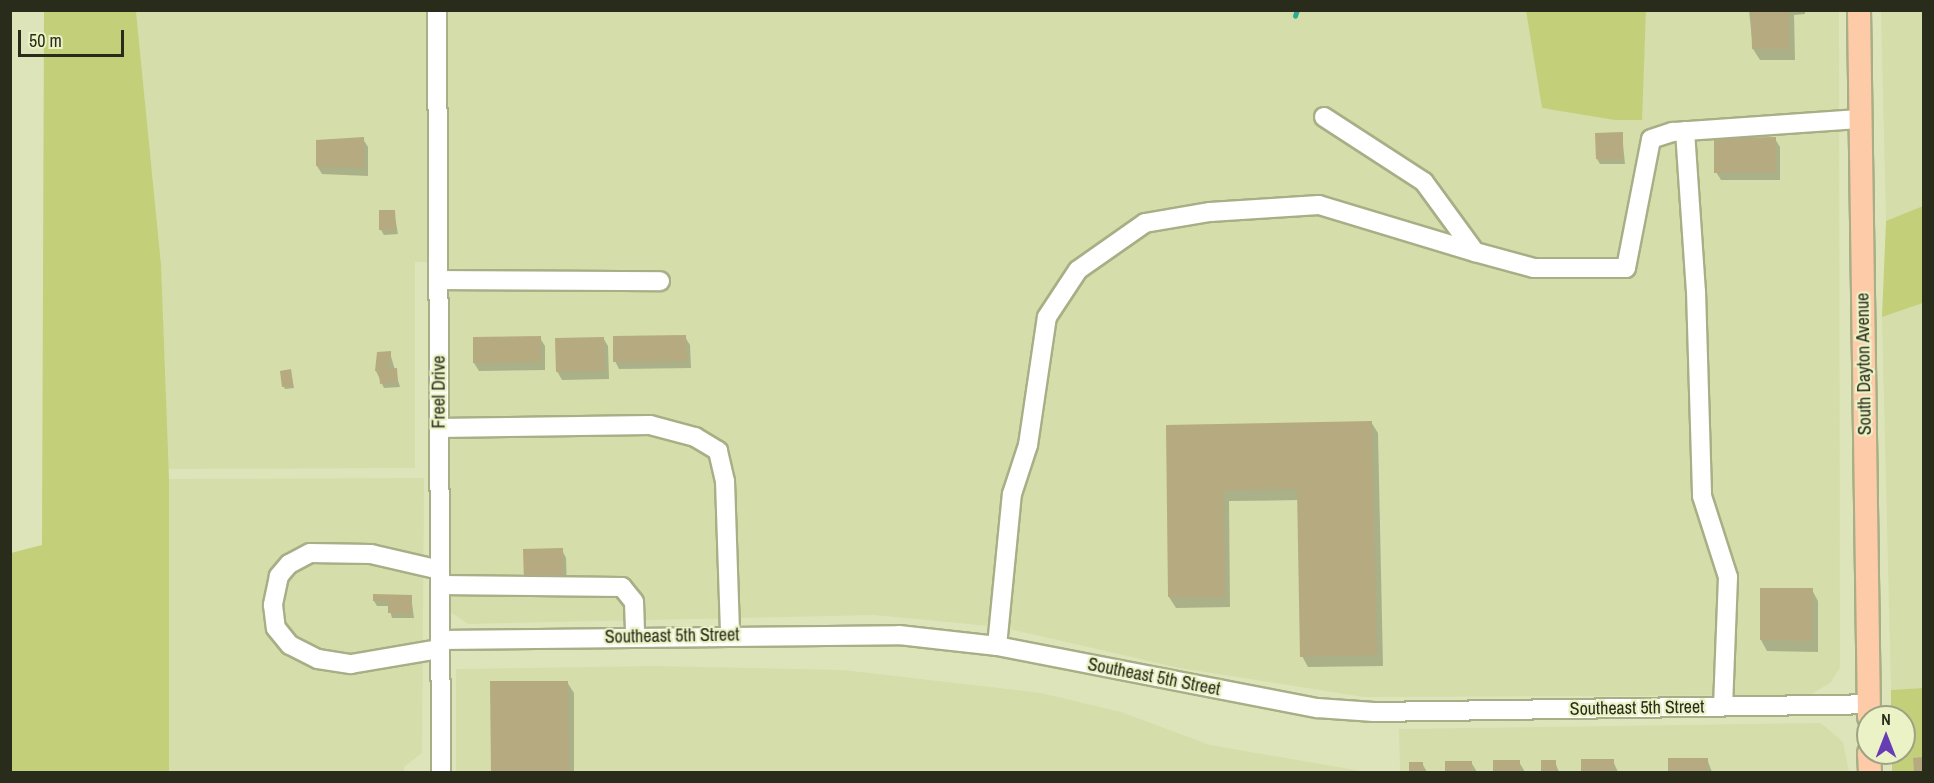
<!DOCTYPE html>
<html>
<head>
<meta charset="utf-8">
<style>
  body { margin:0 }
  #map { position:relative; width:1934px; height:783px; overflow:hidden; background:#dee4b9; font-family:"Archivo Narrow",sans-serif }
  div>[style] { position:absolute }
  .built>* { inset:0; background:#d5ddaa }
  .green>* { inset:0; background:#c4cf79 }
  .shadow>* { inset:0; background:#0003 }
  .stream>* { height:4.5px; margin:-2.25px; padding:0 2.25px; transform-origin:2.25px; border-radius:2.25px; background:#2bab90 }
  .building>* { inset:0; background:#b6aa81 }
  .roads { filter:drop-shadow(2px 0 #a8ae85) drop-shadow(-2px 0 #a8ae85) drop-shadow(0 2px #a8ae85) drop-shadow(0 -2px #a8ae85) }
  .minor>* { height:18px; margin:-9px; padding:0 9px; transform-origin:9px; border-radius:9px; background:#fff }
  .major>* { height:22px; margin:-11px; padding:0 11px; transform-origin:11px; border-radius:11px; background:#fecba9 }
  span { translate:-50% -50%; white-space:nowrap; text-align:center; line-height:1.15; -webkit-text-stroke:4.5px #ebf2c6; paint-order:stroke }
  .street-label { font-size:18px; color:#292b1b }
  .frame { position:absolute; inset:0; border:12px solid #292b1b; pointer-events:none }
  .north { position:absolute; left:1856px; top:705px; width:60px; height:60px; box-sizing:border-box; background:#ebf2c6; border:2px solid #9da282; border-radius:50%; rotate:0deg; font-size:16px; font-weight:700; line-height:24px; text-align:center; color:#292b1b }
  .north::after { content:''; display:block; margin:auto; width:21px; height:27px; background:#673db5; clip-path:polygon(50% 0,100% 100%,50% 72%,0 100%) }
  .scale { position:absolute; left:18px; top:30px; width:106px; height:27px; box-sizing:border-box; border:3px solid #292b1b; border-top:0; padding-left:8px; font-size:18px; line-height:21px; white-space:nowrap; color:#292b1b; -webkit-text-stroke:4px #ebf2c6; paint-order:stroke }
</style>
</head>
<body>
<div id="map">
  <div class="built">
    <div style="clip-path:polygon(136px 11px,1526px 11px,1542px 108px,1641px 120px,1646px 11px,1839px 11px,1840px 668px,1830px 683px,1810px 695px,1364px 697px,1179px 668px,1001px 627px,874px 615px,468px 624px,449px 611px,447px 262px,415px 262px,415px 468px,166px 469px,161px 264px)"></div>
    <div style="clip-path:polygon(1881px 11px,1924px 11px,1923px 206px,1886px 221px)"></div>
    <div style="clip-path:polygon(1923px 303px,1923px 688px,1891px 690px,1882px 317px)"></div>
    <div style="clip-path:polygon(424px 478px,422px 753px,404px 767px,404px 772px,169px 772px,169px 479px)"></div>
    <div style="clip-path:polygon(653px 666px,843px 670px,1041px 693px,1121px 712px,1210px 745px,1367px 772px,456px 772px,456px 669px)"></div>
    <div style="clip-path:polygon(1821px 723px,1843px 742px,1849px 772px,1400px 772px,1399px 729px)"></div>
  </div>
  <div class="green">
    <div style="clip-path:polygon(44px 11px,136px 11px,161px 264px,169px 479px,169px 772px,11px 772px,11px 553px,42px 545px)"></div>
    <div style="clip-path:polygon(1526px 11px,1646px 11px,1642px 120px,1615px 120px,1542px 108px)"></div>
    <div style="clip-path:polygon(1923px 206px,1923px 303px,1882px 317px,1886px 221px)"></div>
    <div style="clip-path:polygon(1923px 688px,1923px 772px,1892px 772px,1892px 753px,1904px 753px,1904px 717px,1891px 717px,1891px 690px)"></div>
  </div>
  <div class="shadow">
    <div style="clip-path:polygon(1749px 10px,1805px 10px,1805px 14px,1794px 15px,1795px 60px,1760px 60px,1753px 49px)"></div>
    <div style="clip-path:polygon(1622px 134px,1625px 164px,1600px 164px,1597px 159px)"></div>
    <div style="clip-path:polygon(363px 139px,368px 147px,368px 176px,322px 174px,317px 166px)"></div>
    <div style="clip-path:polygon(1775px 139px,1780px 147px,1780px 180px,1721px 180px,1716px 172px)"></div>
    <div style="clip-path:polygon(394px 211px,398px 234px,384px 235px,381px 230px)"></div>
    <div style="clip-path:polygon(685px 337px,690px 345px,691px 368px,619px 369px,615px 361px)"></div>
    <div style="clip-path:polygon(540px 338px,545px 346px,545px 370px,479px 371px,474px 363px)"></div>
    <div style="clip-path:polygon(603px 338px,608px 346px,609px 379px,562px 380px,557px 371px)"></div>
    <div style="clip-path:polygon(390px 353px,400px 387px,384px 388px,376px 371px)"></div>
    <div style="clip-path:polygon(291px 371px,294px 388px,285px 389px,284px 387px)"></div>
    <div style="clip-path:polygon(1371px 422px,1378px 433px,1383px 666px,1308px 667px,1302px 656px,1299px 500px,1229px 501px,1230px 607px,1176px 608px,1169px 597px,1167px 426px)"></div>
    <div style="clip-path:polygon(562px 550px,566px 558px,567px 589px,530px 590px)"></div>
    <div style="clip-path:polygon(1812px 590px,1818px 601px,1818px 652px,1767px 651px,1761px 640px)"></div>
    <div style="clip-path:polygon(411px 596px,414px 618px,392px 618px,389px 606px,377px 606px,374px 601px)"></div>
    <div style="clip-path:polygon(567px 682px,574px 693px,574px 772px,492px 772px,492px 683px)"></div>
    <div style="clip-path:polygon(1707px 759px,1712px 772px,1670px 772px,1670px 760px)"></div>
    <div style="clip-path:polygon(1582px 761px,1613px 761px,1618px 772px,1583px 772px)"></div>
    <div style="clip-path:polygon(1471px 762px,1477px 772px,1446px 772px,1446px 763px)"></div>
    <div style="clip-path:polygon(1494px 762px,1519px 762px,1525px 772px,1494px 772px)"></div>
    <div style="clip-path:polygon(1543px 762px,1555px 762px,1559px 772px,1543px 772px)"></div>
    <div style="clip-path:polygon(1411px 763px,1422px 763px,1427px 772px,1411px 772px)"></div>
  </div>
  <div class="stream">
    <div style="left:1295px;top:16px;width:6px;rotate:-72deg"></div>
  </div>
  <div class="building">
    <div style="clip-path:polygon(1751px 10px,1789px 10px,1789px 49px,1752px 49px)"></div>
    <div style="clip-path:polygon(1623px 132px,1623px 159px,1596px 159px,1595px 133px)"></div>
    <div style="clip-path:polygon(364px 137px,364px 168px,316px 166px,316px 140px)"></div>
    <div style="clip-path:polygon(1776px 137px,1776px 172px,1714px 173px,1714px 138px)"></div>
    <div style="clip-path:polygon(379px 210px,395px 210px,396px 230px,379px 230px)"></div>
    <div style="clip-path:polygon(686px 335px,687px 361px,613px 362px,613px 336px)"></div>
    <div style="clip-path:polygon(541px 336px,541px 362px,473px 363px,473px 337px)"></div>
    <div style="clip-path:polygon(604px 337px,605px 371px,556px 372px,555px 338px)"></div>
    <div style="clip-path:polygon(391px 351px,391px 362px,387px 363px,387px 369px,397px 368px,398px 382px,380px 384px,379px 371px,375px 371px,377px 352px)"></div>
    <div style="clip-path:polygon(291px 369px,293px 386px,282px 387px,280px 371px)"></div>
    <div style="clip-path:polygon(1372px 421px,1377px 655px,1300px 657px,1297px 489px,1224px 490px,1225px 597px,1168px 597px,1166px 425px)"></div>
    <div style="clip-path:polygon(563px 548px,563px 581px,524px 582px,523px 549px)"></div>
    <div style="clip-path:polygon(1760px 588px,1813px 588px,1812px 641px,1760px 640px)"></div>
    <div style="clip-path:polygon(373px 594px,412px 595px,412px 614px,388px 613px,388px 601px,373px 601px)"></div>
    <div style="clip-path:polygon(490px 681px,568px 681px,569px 772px,491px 772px)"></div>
    <div style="clip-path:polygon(1924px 757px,1924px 772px,1914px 772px,1913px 758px)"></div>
    <div style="clip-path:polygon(1668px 758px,1708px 758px,1708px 772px,1668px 772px)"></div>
    <div style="clip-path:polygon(1581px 759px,1614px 759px,1614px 772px,1581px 772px)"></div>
    <div style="clip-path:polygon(1493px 760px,1520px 760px,1520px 772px,1493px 772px)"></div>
    <div style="clip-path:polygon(1541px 760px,1556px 760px,1556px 772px,1541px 772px)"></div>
    <div style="clip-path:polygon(1445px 761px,1472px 761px,1472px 772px,1445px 772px)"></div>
    <div style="clip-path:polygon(1409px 762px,1423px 762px,1423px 772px,1409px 772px)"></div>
  </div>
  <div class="roads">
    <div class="minor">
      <div style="left:437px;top:10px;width:762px;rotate:89.7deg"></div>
      <div style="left:1324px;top:117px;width:119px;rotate:33deg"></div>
      <div style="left:1424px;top:182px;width:87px;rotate:53.9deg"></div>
      <div style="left:1475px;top:252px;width:61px;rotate:15.2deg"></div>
      <div style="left:1534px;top:268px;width:92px"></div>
      <div style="left:1626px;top:268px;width:131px;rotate:-79deg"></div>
      <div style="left:1651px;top:139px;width:23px;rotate:-18deg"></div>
      <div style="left:1673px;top:132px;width:188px;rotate:-4deg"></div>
      <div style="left:1685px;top:131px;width:160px;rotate:86.1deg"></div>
      <div style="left:1696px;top:291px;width:205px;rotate:88.3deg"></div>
      <div style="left:1702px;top:496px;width:85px;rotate:72.2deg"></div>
      <div style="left:1728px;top:577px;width:129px;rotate:92.2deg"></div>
      <div style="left:439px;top:280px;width:221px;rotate:0.3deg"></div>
      <div style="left:439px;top:428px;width:211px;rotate:-0.8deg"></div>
      <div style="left:650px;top:425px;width:47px;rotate:14.9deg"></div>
      <div style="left:695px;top:437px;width:27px;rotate:31deg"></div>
      <div style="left:718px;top:451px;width:31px;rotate:77deg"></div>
      <div style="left:725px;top:481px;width:154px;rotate:88.1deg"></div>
      <div style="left:440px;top:570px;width:71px;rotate:-166.9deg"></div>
      <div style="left:371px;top:554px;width:61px;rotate:-179.1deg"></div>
      <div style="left:310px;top:553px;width:24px;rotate:152deg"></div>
      <div style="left:289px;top:564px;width:16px;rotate:130deg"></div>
      <div style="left:279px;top:576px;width:30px;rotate:102deg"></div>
      <div style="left:273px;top:605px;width:23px;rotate:83deg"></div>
      <div style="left:276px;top:628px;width:22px;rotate:51deg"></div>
      <div style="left:290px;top:645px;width:31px;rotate:27deg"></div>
      <div style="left:318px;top:659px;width:33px;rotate:9deg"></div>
      <div style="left:351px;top:664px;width:90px;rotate:-9.6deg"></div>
      <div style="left:440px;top:585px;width:182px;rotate:0.6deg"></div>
      <div style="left:622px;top:587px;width:19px;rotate:51deg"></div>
      <div style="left:634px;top:602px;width:35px;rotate:88deg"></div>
      <div style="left:440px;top:640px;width:459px;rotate:-0.6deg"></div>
      <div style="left:899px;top:635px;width:99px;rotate:6.4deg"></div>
      <div style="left:997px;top:646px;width:326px;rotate:11deg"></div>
      <div style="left:1317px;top:708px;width:57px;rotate:4deg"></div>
      <div style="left:1374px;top:712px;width:495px;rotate:-0.9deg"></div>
      <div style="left:997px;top:646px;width:153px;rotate:-84.4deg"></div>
      <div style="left:1012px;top:494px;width:52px;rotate:-71.9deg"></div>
      <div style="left:1028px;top:445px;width:129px;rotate:-81.6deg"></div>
      <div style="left:1047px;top:317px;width:56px;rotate:-56.6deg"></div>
      <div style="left:1078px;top:270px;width:82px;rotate:-35deg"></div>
      <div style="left:1145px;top:223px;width:66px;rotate:-9.6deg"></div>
      <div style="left:1210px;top:212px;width:109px;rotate:-3.7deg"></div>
      <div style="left:1319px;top:205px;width:163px;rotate:16.8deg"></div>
    </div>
    <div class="major">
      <div style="left:1859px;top:10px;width:707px;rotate:89.19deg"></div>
      <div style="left:1869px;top:753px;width:19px;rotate:87deg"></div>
    </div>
  </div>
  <div class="street-label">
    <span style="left:1864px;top:364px;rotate:-91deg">South Dayton Avenue</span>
    <span style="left:439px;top:392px;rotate:-90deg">Freel Drive</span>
    <span style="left:672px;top:636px;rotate:-1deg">Southeast 5th Street</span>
    <span style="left:1154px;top:677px;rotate:11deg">Southeast 5th Street</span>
    <span style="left:1637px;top:708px;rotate:-1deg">Southeast 5th Street</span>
  </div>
  <div class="frame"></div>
  <div class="north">N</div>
  <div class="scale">50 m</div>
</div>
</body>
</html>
